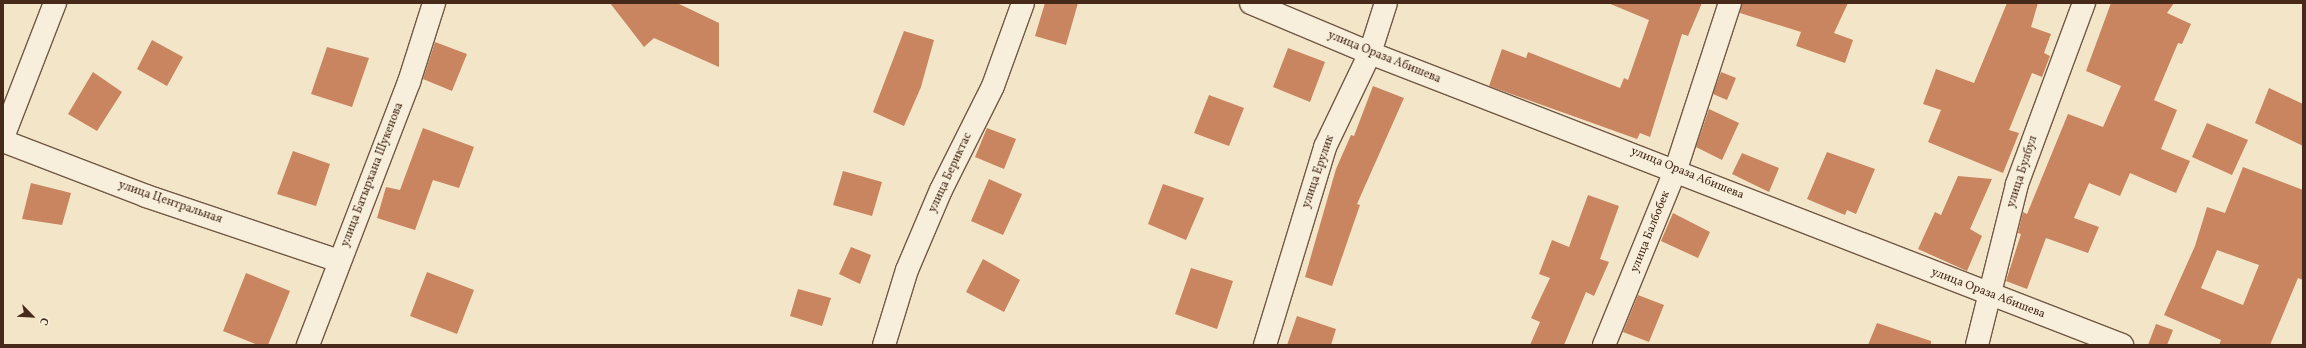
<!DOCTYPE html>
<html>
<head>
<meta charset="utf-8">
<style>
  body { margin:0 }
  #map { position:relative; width:2306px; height:348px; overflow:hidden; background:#f3e6c8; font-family:Vollkorn,serif }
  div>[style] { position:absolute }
  .building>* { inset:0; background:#c98460 }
  .roads { filter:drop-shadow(1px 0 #715844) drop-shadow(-1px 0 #715844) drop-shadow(0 1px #715844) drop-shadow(0 -1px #715844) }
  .minor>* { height:22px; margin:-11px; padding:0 11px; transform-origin:11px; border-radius:11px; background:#f7efdb }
  .tertiary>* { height:22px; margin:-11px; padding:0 11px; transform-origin:11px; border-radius:11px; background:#f7efdb }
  span { translate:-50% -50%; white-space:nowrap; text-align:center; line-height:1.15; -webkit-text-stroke:3.5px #f7efdb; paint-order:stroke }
  .street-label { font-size:12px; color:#462918 }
  .frame { position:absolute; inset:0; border:4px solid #462918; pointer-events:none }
  .north { position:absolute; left:12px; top:296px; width:40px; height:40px; -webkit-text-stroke:3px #f7efdb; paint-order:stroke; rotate:114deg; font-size:11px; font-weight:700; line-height:16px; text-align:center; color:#462918 }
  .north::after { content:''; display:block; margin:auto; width:14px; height:18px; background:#462918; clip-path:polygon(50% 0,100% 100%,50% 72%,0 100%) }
</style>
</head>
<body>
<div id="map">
  <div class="building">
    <div style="clip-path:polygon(610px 3px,677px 3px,719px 23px,719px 67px,654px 38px,644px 47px)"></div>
    <div style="clip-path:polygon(1045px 3px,1078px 3px,1066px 45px,1035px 36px)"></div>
    <div style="clip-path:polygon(1608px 3px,1702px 3px,1688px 36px,1682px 34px,1650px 137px,1640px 133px,1637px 139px,1489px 86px,1502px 49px,1526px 58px,1528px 52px,1620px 88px,1624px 78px,1628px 80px,1649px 20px)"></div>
    <div style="clip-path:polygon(1742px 3px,1848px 3px,1834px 33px,1853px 40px,1845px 63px,1796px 46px,1801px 32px,1740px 13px)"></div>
    <div style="clip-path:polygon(2007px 3px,2038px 3px,2031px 27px,2051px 34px,2044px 53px,2050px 56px,2042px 77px,2032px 73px,2009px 130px,2019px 133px,2003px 173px,1928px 142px,1941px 110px,1923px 104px,1936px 69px,1974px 83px)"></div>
    <div style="clip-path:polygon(2111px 3px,2174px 3px,2167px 13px,2191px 24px,2182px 44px,2178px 43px,2154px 100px,2177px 110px,2161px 149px,2190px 161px,2176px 193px,2130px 173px,2120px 196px,2089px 183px,2074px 218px,2099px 227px,2088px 253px,2046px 238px,2027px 289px,2006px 281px,2021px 234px,2018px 233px,2023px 212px,2027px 214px,2068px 114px,2103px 127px,2121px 86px,2086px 71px)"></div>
    <div style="clip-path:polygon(904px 31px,934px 40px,921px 87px,904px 126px,873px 112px)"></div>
    <div style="clip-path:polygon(152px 40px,183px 57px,167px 86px,137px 69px)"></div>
    <div style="clip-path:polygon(435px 42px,467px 54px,452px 91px,423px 79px)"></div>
    <div style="clip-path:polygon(327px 47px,369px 58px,352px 107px,311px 94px)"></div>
    <div style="clip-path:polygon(1288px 48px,1325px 62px,1310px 102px,1273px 87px)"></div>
    <div style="clip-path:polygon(93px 72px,122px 92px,97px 131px,68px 114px)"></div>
    <div style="clip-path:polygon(1721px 72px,1736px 78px,1727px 100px,1713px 94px)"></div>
    <div style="clip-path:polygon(1373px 86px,1404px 98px,1357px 204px,1360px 205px,1332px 286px,1305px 277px,1336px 169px,1351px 135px,1354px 136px)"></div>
    <div style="clip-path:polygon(2269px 88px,2303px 104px,2303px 146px,2255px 123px)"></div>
    <div style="clip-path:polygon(1209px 95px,1244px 108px,1229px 146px,1194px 133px)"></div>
    <div style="clip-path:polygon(1709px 109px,1739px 123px,1722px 160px,1696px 147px)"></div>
    <div style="clip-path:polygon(2207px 123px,2248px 140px,2232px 175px,2192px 157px)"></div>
    <div style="clip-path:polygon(423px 128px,474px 147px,459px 188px,433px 180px,415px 230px,377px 218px,386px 187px,400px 190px)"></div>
    <div style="clip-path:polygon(987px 128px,1016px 139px,1004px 169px,975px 157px)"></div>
    <div style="clip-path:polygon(293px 151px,330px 164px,316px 206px,277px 194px)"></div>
    <div style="clip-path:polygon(1827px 152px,1875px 169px,1856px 214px,1847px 210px,1845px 215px,1807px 199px)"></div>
    <div style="clip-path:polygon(1742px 153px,1779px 168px,1769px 192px,1732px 174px)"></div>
    <div style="clip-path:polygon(evenodd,2243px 167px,2303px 190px,2303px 280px,2298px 278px,2270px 345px,2219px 345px,2221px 340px,2164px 315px,2195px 246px,2207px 207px,2225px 213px,2243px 167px,2217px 250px,2259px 265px,2243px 305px,2201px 288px,2217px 250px)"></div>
    <div style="clip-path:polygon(843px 171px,882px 182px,872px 216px,833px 205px)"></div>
    <div style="clip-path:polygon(1958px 176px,1992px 179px,1970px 229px,1982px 236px,1967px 271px,1918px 249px,1935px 212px,1941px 215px)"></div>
    <div style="clip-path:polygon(989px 179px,1022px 194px,1003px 235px,971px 221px)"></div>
    <div style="clip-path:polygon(31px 183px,71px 193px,62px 225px,22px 219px)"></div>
    <div style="clip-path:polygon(1163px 184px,1204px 198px,1186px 240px,1148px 224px)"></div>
    <div style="clip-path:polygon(1588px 195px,1619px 206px,1600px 259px,1609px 262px,1594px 296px,1586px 292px,1564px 345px,1530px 345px,1540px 322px,1531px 318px,1550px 278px,1539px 274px,1552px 240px,1569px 247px)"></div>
    <div style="clip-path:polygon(1673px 213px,1710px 232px,1698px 258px,1661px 241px)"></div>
    <div style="clip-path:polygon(851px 247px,871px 255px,860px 284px,839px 274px)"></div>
    <div style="clip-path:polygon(983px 259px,1020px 280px,1004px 312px,966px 292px)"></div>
    <div style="clip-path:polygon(1191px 268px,1233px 281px,1217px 329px,1175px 314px)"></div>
    <div style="clip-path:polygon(427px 272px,474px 290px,457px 334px,410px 316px)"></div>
    <div style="clip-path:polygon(246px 273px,290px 291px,268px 345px,258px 345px,223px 331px)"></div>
    <div style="clip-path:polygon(798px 289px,831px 298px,822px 326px,790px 316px)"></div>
    <div style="clip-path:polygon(1638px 295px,1664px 305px,1649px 342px,1623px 332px)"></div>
    <div style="clip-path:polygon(1297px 316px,1336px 329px,1331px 345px,1287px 345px)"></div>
    <div style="clip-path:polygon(1877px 323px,1931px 341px,1931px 345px,1868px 345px)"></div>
    <div style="clip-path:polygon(2156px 324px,2173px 330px,2167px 345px,2148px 345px)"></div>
  </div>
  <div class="roads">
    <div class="minor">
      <div style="left:1251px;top:3px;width:129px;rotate:22.8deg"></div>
      <div style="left:1370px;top:53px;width:807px;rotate:21.22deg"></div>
      <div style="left:3px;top:137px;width:144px;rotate:-68.8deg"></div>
      <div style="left:3px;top:141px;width:153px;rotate:21deg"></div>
      <div style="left:146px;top:196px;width:204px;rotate:18.6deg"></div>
      <div style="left:308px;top:345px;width:282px;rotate:-69deg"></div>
      <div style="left:409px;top:82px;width:83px;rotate:-72.4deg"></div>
      <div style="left:1265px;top:345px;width:207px;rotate:-73.1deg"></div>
      <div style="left:1325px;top:147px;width:104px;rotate:-64.4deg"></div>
      <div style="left:1370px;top:53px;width:52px;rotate:-72.3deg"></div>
      <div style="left:1604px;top:345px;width:190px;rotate:-67.8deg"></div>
      <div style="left:1676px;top:169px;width:175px;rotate:-72deg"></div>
    </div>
    <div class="tertiary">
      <div style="left:884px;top:345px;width:78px;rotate:-73deg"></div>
      <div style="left:907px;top:270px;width:87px;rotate:-67deg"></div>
      <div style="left:941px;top:190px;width:116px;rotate:-63.4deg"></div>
      <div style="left:993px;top:86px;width:88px;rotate:-70.1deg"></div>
      <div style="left:1977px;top:345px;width:166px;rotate:-76deg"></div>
      <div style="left:2017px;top:184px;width:193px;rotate:-69.7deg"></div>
    </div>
  </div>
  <div class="street-label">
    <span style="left:1384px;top:58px;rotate:22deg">улица Ораза Абишева</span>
    <span style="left:1319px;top:172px;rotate:-71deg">улица Ерулик</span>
    <span style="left:2023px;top:172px;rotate:-72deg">улица Булбул</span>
    <span style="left:951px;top:173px;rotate:-65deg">улица Бериктас</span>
    <span style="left:1687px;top:174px;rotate:22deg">улица Ораза Абишева</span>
    <span style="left:373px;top:175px;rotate:-69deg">улица Батырхана Шукенова</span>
    <span style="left:170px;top:203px;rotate:19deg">улица Центральная</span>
    <span style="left:1651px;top:232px;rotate:-68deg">улица Балбобек</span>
    <span style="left:1988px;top:294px;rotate:21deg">улица Ораза Абишева</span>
  </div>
  <div class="frame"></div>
  <div class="north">С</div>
</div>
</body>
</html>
